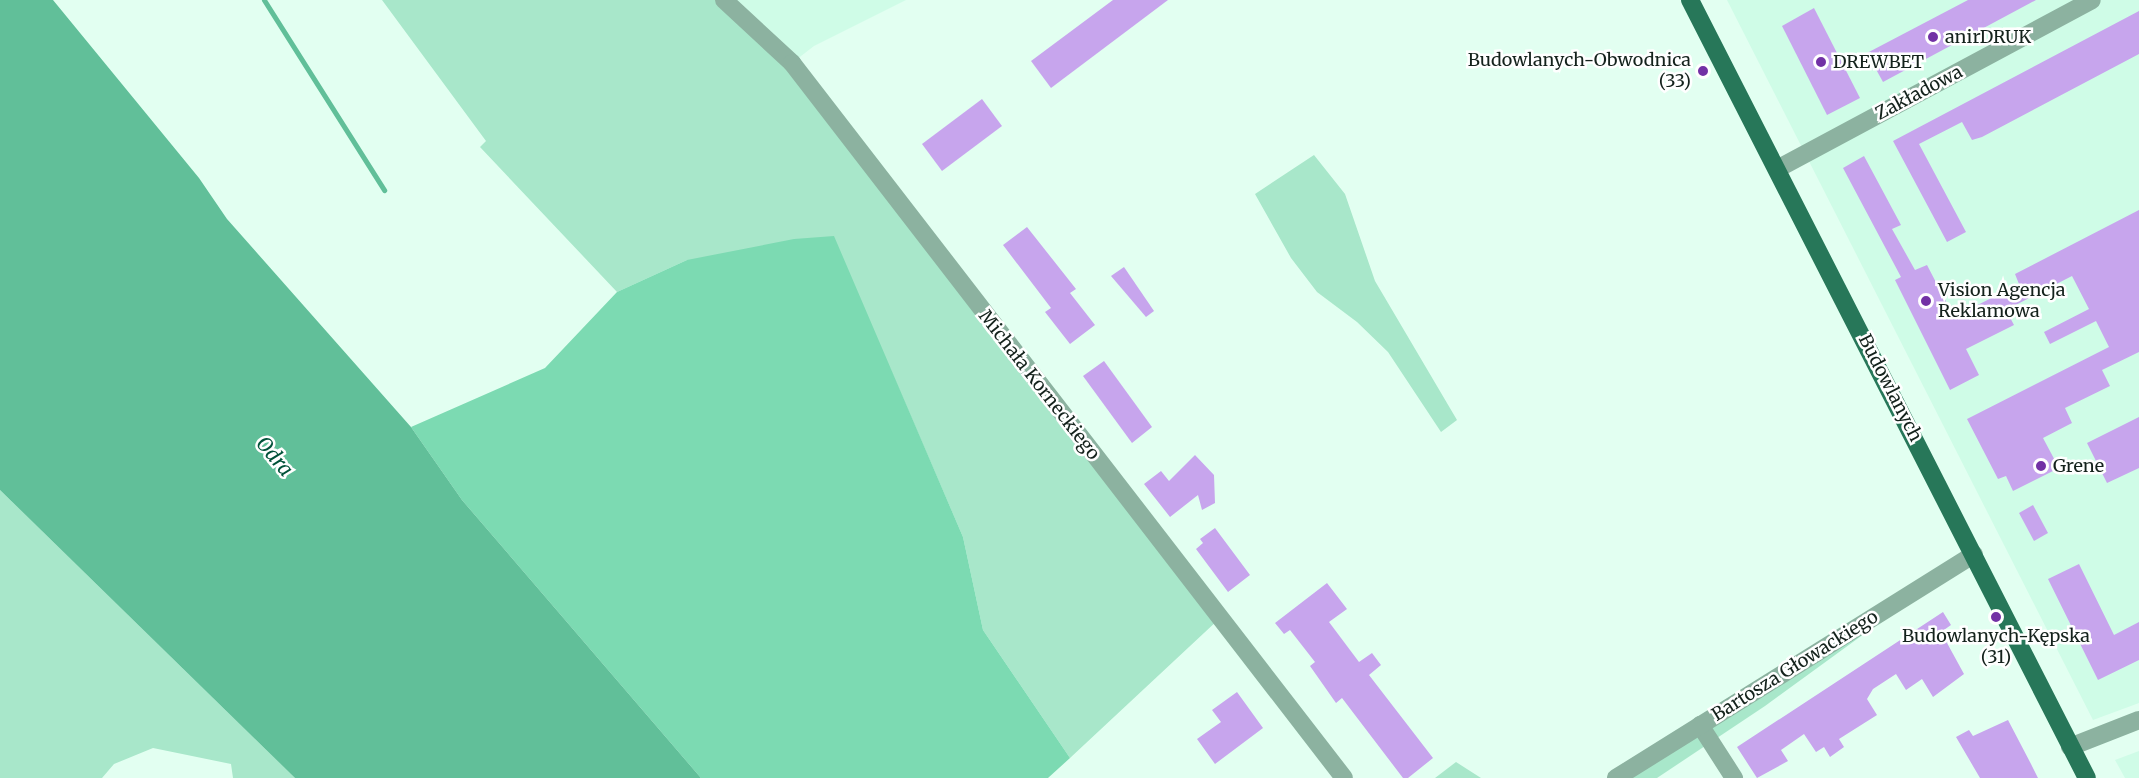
<!DOCTYPE html>
<html>
<head>
<meta charset="utf-8">
<style>
  body { margin:0 }
  #map { position:relative; width:2139px; height:778px; overflow:hidden; background:#e2fff1; font-family:Merriweather,serif }
  div>[style] { position:absolute }
  .built>* { inset:0; background:#cffce7 }
  .green>* { inset:0; background:#a8e7ca }
  .forest>* { inset:0; background:#7cdab2 }
  .water>* { inset:0; background:#61bf99 }
  .stream>* { height:5px; margin:-2.5px; padding:0 2.5px; transform-origin:2.5px; border-radius:2.5px; background:#61bf99 }
  .building>* { inset:0; background:#c7a5ed }
  .minor>* { height:18px; margin:-9px; padding:0 9px; transform-origin:9px; border-radius:9px; background:#8cb2a0 }
  .major>* { height:18px; margin:-9px; padding:0 9px; transform-origin:9px; border-radius:9px; background:#277759 }
  .dots>* { width:16px; height:16px; translate:-50% -50%; box-sizing:border-box; border:3px solid #fff; border-radius:50% }
  span { translate:-50% -50%; white-space:nowrap; text-align:center; line-height:1.15; -webkit-text-stroke:5px #fff; paint-order:stroke }
  .poi-label { font-size:18px; color:#14221c }
  .left { translate:0 -50%; text-align:left }
  .right { translate:-100% -50%; text-align:right }
  .street-label { font-size:18px; color:#14221c }
  .water-label { font-size:20px; color:#005239; font-style:italic }
</style>
</head>
<body>
<div id="map">
  <div class="built">
    <div style="clip-path:polygon(724px 0,906px 0,814px 46px,792px 63px)"></div>
    <div style="clip-path:polygon(1727px 0,2139px 0,2139px 703px,2093px 720px)"></div>
    <div style="clip-path:polygon(2139px 751px,2139px 778px,2125px 778px,2115px 760px)"></div>
  </div>
  <div class="green">
    <div style="clip-path:polygon(382px 0,724px 0,792px 63px,1219px 619px,1070px 758px,983px 630px,963px 537px,890px 368px,687px 260px,617px 292px,480px 147px,486px 141px)"></div>
    <div style="clip-path:polygon(1314px 155px,1345px 194px,1375px 281px,1457px 420px,1441px 432px,1388px 352px,1357px 322px,1317px 292px,1291px 258px,1255px 194px)"></div>
    <div style="clip-path:polygon(0 490px,295px 778px,233px 778px,231px 764px,153px 748px,114px 764px,102px 778px,0 778px)"></div>
    <div style="clip-path:polygon(1974px 554px,1765px 706px,1657px 778px,1616px 778px)"></div>
    <div style="clip-path:polygon(1456px 762px,1481px 778px,1435px 778px)"></div>
  </div>
  <div class="forest">
    <div style="clip-path:polygon(834px 236px,963px 537px,983px 630px,1070px 758px,1048px 778px,701px 778px,462px 500px,411px 427px,545px 368px,617px 292px,687px 260px,794px 239px)"></div>
  </div>
  <div class="water">
    <div style="clip-path:polygon(0 0,53px 0,199px 178px,227px 219px,411px 427px,462px 500px,701px 778px,295px 778px,0 490px)"></div>
  </div>
  <div class="stream">
    <div style="left:264px;top:0;width:225px;rotate:57.7deg"></div>
  </div>
  <div class="building">
    <div style="clip-path:polygon(1113px 0,1168px 0,1051px 88px,1031px 61px)"></div>
    <div style="clip-path:polygon(1968px 0,2036px 0,1883px 82px,1867px 53px)"></div>
    <div style="clip-path:polygon(1814px 8px,1860px 98px,1827px 115px,1782px 26px)"></div>
    <div style="clip-path:polygon(2139px 11px,2139px 54px,1982px 137px,1972px 140px,1962px 122px,1919px 144px,1966px 232px,1947px 242px,1893px 141px)"></div>
    <div style="clip-path:polygon(982px 99px,1002px 126px,942px 171px,922px 144px)"></div>
    <div style="clip-path:polygon(1864px 156px,1901px 225px,1892px 229px,1915px 270px,1927px 265px,1954px 317px,2019px 284px,2015px 274px,2139px 210px,2139px 352px,2102px 370px,2110px 386px,2065px 408px,2072px 423px,2043px 438px,2059px 468px,2013px 491px,2006px 476px,1998px 479px,1967px 419px,2109px 347px,2096px 321px,2050px 344px,2044px 332px,2089px 309px,2072px 276px,2006px 310px,2014px 325px,1966px 349px,1979px 375px,1950px 390px,1895px 280px,1901px 277px,1843px 168px)"></div>
    <div style="clip-path:polygon(1027px 227px,1076px 289px,1070px 293px,1095px 325px,1070px 344px,1045px 312px,1051px 308px,1003px 245px)"></div>
    <div style="clip-path:polygon(1124px 267px,1154px 311px,1146px 317px,1111px 276px)"></div>
    <div style="clip-path:polygon(1104px 361px,1152px 427px,1132px 443px,1083px 376px)"></div>
    <div style="clip-path:polygon(2139px 417px,2139px 468px,2107px 483px,2087px 443px)"></div>
    <div style="clip-path:polygon(1195px 455px,1214px 475px,1215px 503px,1202px 510px,1198px 495px,1170px 517px,1144px 484px,1161px 471px,1169px 481px)"></div>
    <div style="clip-path:polygon(2033px 505px,2048px 533px,2034px 541px,2019px 513px)"></div>
    <div style="clip-path:polygon(1215px 528px,1250px 575px,1228px 592px,1196px 549px,1203px 543px,1200px 539px)"></div>
    <div style="clip-path:polygon(2079px 564px,2114px 635px,2139px 622px,2139px 660px,2098px 680px,2048px 579px)"></div>
    <div style="clip-path:polygon(1327px 583px,1347px 609px,1329px 622px,1359px 662px,1372px 653px,1381px 665px,1369px 675px,1433px 758px,1408px 778px,1403px 778px,1342px 698px,1336px 703px,1310px 666px,1315px 662px,1290px 630px,1284px 634px,1275px 623px)"></div>
    <div style="clip-path:polygon(1943px 612px,1951px 625px,1941px 632px,1964px 674px,1933px 697px,1922px 679px,1906px 690px,1896px 674px,1873px 689px,1867px 699px,1877px 715px,1839px 739px,1844px 747px,1830px 757px,1824px 747px,1816px 752px,1804px 734px,1781px 750px,1788px 761px,1757px 778px,1737px 747px)"></div>
    <div style="clip-path:polygon(1237px 692px,1263px 728px,1215px 764px,1197px 739px,1221px 722px,1212px 710px)"></div>
    <div style="clip-path:polygon(2008px 720px,2031px 764px,2038px 778px,1980px 778px,1956px 737px,1969px 730px,1973px 736px)"></div>
  </div>
  <div class="minor">
    <div style="left:724px;top:0;width:93px;rotate:42.8deg"></div>
    <div style="left:792px;top:63px;width:903px;rotate:52.33deg"></div>
    <div style="left:1777px;top:169px;width:357px;rotate:-28.2deg"></div>
    <div style="left:1700px;top:725px;width:63px;rotate:57.3deg"></div>
    <div style="left:2070px;top:747px;width:74px;rotate:-21.4deg"></div>
    <div style="left:1616px;top:778px;width:422px;rotate:-32deg"></div>
  </div>
  <div class="major">
    <div style="left:1690px;top:0;width:873px;rotate:62.97deg"></div>
  </div>
  <div class="dots">
    <div style="left:1933px;top:37px;background:#7231a5"></div>
    <div style="left:1821px;top:62px;background:#7231a5"></div>
    <div style="left:1703px;top:71px;background:#7231a5"></div>
    <div style="left:1926px;top:301px;background:#7231a5"></div>
    <div style="left:2041px;top:466px;background:#7231a5"></div>
    <div style="left:1996px;top:617px;background:#7231a5"></div>
  </div>
  <div class="poi-label">
    <span class="left" style="left:1945px;top:37px">anirDRUK</span>
    <span class="right" style="left:1691px;top:71px">Budowlanych-Obwodnica<br>(33)</span>
    <span class="left" style="left:1833px;top:62px">DREWBET</span>
    <span class="left" style="left:1938px;top:301px">Vision Agencja<br>Reklamowa</span>
    <span class="left" style="left:2053px;top:466px">Grene</span>
    <span style="left:1996px;top:647px">Budowlanych-Kępska<br>(31)</span>
  </div>
  <div class="street-label">
    <span style="left:1919px;top:93px;rotate:-28deg">Zakładowa</span>
    <span style="left:1039px;top:385px;rotate:52deg">Michała Korneckiego</span>
    <span style="left:1890px;top:388px;rotate:63deg">Budowlanych</span>
    <span style="left:1795px;top:666px;rotate:-32deg">Bartosza Głowackiego</span>
  </div>
  <div class="water-label">
    <span style="left:275px;top:456px;rotate:50deg">Odra</span>
  </div>
</div>
</body>
</html>
